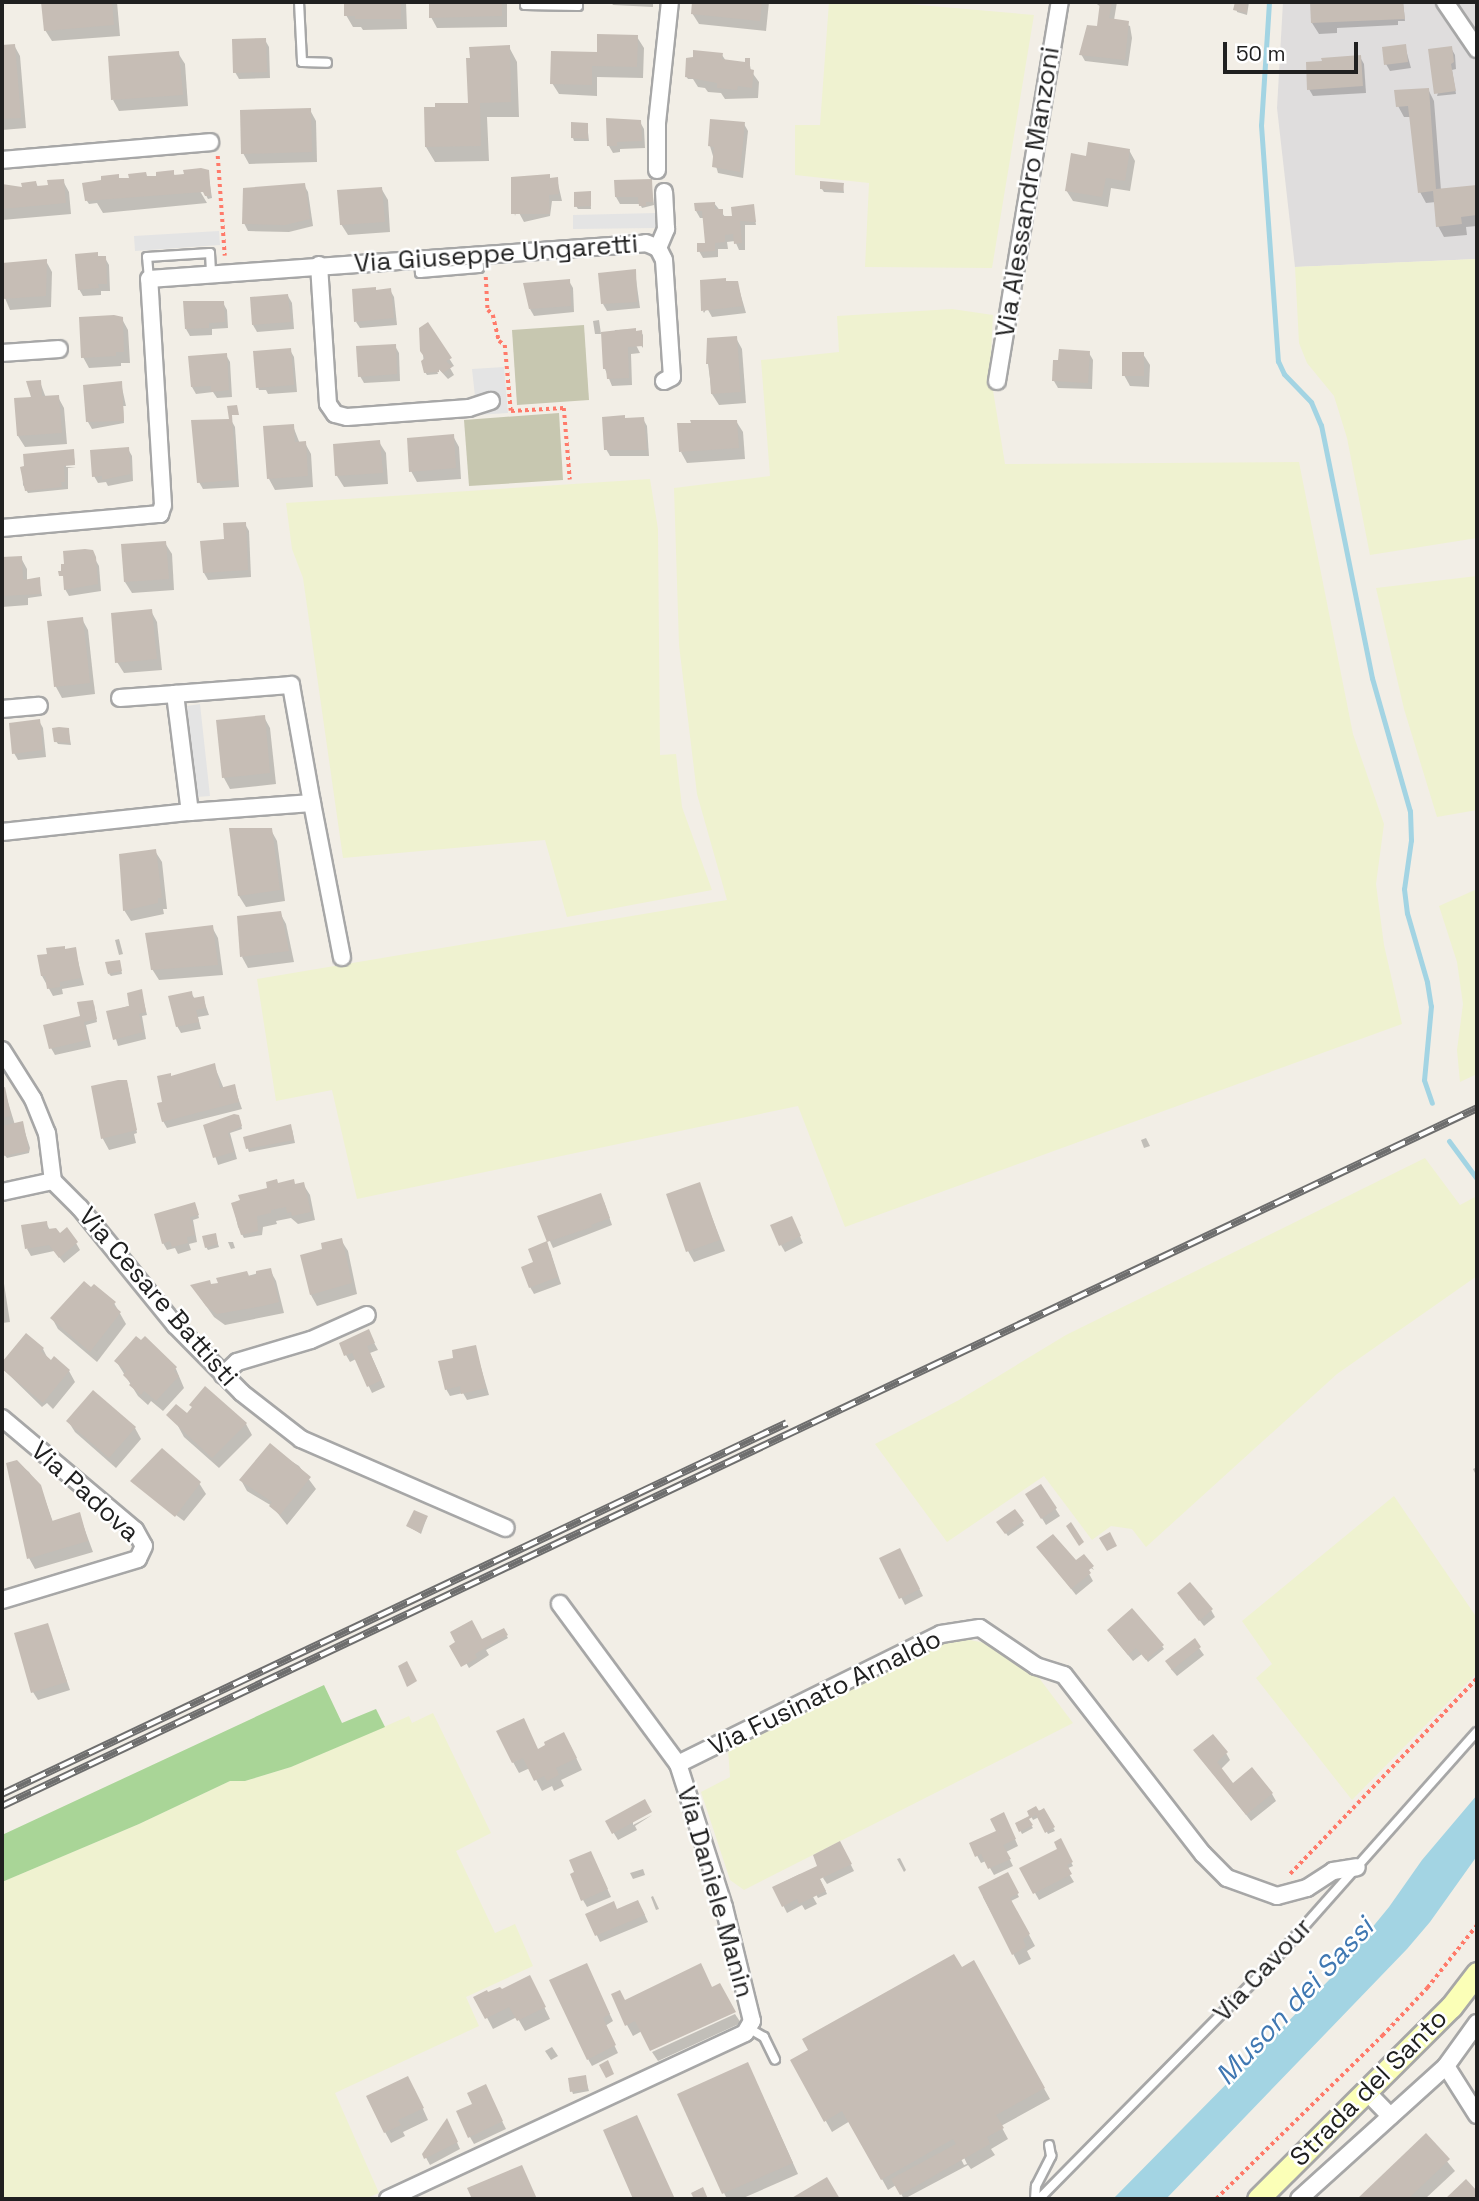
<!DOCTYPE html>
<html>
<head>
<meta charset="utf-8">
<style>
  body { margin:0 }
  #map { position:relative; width:1479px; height:2201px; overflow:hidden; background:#f2eee6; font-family:"Space Grotesk",sans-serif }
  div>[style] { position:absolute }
  .residential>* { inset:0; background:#dfdddd }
  .construction>* { inset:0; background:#c7c7b0 }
  .farmland>* { inset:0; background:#eff2d0 }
  .forest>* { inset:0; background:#a9d597 }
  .parking>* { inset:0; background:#e4e4e4 }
  .water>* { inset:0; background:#a3d4e3 }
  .shadow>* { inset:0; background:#0003 }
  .stream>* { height:5px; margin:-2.5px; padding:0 2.5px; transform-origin:2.5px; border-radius:2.5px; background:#a3d4e3 }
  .building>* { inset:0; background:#c6bdb5 }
  .path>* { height:3.5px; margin-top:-1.75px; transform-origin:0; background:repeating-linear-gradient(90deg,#ff7a6a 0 3.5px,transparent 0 7px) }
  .roads { filter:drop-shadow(2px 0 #a7a7a7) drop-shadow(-2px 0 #a7a7a7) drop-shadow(0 2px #a7a7a7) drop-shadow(0 -2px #a7a7a7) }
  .lane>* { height:8px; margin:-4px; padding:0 4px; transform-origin:4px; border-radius:4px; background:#fff }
  .street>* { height:16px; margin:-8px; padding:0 8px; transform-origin:8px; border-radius:8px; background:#fff }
  .secondary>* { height:21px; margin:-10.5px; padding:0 10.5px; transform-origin:10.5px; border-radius:10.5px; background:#fbffb7 }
  .rail>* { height:8px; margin-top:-4px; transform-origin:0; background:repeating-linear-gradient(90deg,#fff 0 16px,#6e6e6e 0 32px); box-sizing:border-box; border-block:2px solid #6e6e6e }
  span { translate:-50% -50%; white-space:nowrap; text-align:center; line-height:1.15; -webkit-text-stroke:5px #fff; paint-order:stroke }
  .street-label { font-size:26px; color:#202020 }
  .water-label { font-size:28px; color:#4078b2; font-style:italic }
  .frame { position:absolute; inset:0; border:4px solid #202020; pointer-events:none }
  .scale { position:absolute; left:1223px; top:42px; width:135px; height:32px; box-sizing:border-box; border:4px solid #202020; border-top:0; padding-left:9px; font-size:21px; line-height:24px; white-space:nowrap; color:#202020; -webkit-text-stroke:5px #fff; paint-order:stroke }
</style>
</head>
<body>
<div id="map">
  <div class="residential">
    <div style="clip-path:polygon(1283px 2px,1477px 2px,1477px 259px,1295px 267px,1277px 108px)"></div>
  </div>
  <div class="construction">
    <div style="clip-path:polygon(584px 325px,589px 400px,517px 405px,512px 330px)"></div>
    <div style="clip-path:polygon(559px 413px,563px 480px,469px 486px,464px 420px)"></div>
  </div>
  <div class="farmland">
    <div style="clip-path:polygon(829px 2px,885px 2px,1034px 15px,992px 268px,865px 267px,869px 183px,795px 175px,795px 125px,820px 125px)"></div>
    <div style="clip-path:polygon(1477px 259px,1477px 538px,1370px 555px,1347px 438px,1334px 396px,1307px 363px,1299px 343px,1295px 267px)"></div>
    <div style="clip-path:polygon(952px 309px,993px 315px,990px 372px,1005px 464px,1299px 462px,1353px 734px,1384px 824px,1376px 884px,1384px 945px,1402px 1024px,845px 1227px,798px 1106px,357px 1199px,332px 1090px,276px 1101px,257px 979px,727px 900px,697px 794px,679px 645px,674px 488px,770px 476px,761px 360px,839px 352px,837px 316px)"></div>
    <div style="clip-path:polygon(650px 479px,658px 529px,660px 755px,676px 754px,682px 807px,712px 890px,567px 917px,545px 840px,343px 858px,303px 578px,292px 549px,286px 503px)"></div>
    <div style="clip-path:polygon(1477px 576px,1477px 810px,1437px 817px,1404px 709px,1376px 588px)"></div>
    <div style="clip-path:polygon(1477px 889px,1477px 1074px,1460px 1082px,1457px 1050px,1463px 1004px,1457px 962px,1439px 906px)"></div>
    <div style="clip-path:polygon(1425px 1158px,1460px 1205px,1475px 1197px,1477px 1200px,1477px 1276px,1337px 1374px,1146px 1547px,1132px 1529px,1111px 1526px,1092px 1540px,1044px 1476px,947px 1542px,875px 1444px,959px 1400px,1066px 1335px)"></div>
    <div style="clip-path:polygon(1394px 1496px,1477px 1618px,1477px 1673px,1352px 1800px,1256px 1678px,1272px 1664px,1242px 1621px)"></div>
    <div style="clip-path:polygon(964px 1639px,986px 1643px,1036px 1674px,1073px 1723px,744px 1890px,730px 1880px,701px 1792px,730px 1777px,728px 1749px,940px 1642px)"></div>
    <div style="clip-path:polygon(433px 1713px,491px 1833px,456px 1851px,495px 1933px,515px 1924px,533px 1966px,466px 1997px,479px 2026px,335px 2093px,379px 2193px,365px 2199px,2px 2199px,2px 1882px,139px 1824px,230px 1781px,245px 1781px,291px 1767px,409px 1716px,412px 1723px)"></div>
  </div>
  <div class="forest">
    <div style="clip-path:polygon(324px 1685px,342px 1723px,376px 1709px,385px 1727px,291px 1767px,245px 1781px,230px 1781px,139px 1824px,2px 1882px,2px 1835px)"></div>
  </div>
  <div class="parking">
    <div style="clip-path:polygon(656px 213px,656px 228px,573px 229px,573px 215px)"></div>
    <div style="clip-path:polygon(219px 231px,220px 245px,135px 251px,134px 236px)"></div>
    <div style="clip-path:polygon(504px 367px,508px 413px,477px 415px,472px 369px)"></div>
    <div style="clip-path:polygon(200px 704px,210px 796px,197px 797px,187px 706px)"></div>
  </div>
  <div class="water">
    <div style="clip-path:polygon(1477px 1795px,1477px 1856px,1430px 1922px,1407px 1949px,1166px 2199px,1113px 2199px,1330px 1979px,1389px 1907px,1422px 1860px)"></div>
  </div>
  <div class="shadow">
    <div style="clip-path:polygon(2px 2px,4px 29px,2px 29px)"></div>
    <div style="clip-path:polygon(43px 2px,117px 2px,120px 36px,52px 41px,45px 30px)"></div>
    <div style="clip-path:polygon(346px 2px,406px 2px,407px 29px,363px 30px,361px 27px,353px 27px,346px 15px)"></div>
    <div style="clip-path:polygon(431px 2px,507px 2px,507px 27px,437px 28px,431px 17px)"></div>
    <div style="clip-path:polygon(611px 2px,653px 2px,653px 7px,613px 5px)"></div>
    <div style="clip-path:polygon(694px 2px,769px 2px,766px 31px,699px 24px,692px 13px)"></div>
    <div style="clip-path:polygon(1094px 2px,1117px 2px,1114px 20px,1130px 26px,1132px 38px,1128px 66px,1085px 61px,1081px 54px,1101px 28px,1101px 7px)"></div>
    <div style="clip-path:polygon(1236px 2px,1249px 2px,1247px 15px,1237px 12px)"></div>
    <div style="clip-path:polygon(1312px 2px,1403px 2px,1405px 21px,1398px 21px,1398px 25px,1337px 28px,1337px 33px,1319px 34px,1312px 23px)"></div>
    <div style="clip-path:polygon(637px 37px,644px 48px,643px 78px,597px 77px,597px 96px,559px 94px,552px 83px,599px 54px)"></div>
    <div style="clip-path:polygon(265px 40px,269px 47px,270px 78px,239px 79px,235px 72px)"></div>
    <div style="clip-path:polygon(14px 45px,20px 56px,26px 128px,2px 130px,2px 46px)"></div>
    <div style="clip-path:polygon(1405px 46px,1411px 68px,1390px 71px,1386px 64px)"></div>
    <div style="clip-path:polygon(509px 47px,517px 62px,519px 117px,487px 117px,489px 161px,435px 162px,426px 147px,425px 109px,469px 104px)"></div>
    <div style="clip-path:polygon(1451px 48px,1455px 55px,1456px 69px,1452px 70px,1456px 94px,1437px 96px)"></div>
    <div style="clip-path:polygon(178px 53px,185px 64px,188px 106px,119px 111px,113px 100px)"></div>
    <div style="clip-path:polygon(722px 55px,726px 61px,744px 68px,749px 60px,751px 71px,759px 82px,758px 98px,725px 99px,721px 93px,708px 92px,705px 88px,698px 87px,693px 79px,688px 79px,686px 76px)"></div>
    <div style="clip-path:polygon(1360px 57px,1364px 64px,1366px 93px,1313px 96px,1309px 89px)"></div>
    <div style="clip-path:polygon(1428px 89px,1434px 101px,1441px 190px,1477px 186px,1477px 226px,1466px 227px,1467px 235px,1444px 237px,1438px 226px,1436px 202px,1426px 203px,1420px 192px,1411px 117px,1404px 117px,1398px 106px)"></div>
    <div style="clip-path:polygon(310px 110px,316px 121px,317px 162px,249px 164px,243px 153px)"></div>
    <div style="clip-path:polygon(640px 122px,644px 129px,645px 148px,620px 149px,620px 152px,613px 153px,609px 146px)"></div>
    <div style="clip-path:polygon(587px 124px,589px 141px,574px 141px,573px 138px)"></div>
    <div style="clip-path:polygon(744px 124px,748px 131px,743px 178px,718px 173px,710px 146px)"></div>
    <div style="clip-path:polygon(1129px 150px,1135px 161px,1130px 191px,1111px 188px,1108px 207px,1073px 201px,1066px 190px,1087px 158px)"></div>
    <div style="clip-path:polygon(173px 172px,175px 176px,208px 172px,212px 198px,208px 199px,200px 184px,197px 186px,207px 203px,103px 213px,97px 203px,89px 204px,87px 201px,84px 184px,148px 178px)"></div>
    <div style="clip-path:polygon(557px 179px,562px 201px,552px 201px,550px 216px,524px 222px,517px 209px,515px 216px,511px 191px)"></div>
    <div style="clip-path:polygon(63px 181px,69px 192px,71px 214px,2px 220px,2px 186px,24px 189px,36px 183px,38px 187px,50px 187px)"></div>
    <div style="clip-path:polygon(651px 181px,654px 205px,642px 208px,640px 204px,620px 204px,616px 197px)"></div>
    <div style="clip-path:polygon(304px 185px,308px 192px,313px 226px,289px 232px,248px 231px,244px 223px)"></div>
    <div style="clip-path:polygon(843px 185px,844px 193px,824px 192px,822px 189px)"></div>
    <div style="clip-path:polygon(381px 188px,388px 200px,390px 232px,348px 235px,341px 224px)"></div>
    <div style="clip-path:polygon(590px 193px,591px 209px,578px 209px,576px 206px)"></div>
    <div style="clip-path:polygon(714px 203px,726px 218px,734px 217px,753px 206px,756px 225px,745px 225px,745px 250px,739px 250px,735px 241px,727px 242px,728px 249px,718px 249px,718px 257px,703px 258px,699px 251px,706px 244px,704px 218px,700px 218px,696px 211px)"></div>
    <div style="clip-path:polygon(97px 254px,99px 258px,105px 258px,109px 265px,110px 291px,101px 291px,101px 295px,83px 296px,79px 289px)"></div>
    <div style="clip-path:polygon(46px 261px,52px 272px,51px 307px,10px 310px,2px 291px,2px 264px)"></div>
    <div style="clip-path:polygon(636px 279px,640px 308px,607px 311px,603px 304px)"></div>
    <div style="clip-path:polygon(569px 281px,573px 288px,574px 312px,534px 316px,530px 309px)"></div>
    <div style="clip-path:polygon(737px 282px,746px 313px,712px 317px,707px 308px,704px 313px,703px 311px)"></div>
    <div style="clip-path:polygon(390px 290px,394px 297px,397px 325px,360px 328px,356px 322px)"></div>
    <div style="clip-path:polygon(288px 296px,292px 303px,294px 329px,257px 332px,253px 325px)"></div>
    <div style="clip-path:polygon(223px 303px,227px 310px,228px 328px,212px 329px,212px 335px,190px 336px,186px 329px)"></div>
    <div style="clip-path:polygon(122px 319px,128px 330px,130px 363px,121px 363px,121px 366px,89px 368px,83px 357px)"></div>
    <div style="clip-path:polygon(599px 320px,601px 334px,595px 334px,593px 321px)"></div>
    <div style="clip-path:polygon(427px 324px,454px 366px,450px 368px,454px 375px,448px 379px,435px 365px,438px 374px,427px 375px,425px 372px,420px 329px)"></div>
    <div style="clip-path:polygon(635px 329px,640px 338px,641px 332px,643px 335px,643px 348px,636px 338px,633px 339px,640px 353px,631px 354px,632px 385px,612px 386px,605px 369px,615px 330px)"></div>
    <div style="clip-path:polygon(736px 338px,742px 349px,746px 403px,719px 405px,712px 394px,708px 364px)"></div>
    <div style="clip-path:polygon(395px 346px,399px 353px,400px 381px,364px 383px,360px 376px)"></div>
    <div style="clip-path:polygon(290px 350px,294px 357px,297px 392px,268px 394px,266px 390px,259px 390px,258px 387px)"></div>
    <div style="clip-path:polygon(1089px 353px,1093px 360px,1092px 389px,1058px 388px,1054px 381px,1059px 362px)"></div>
    <div style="clip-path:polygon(1143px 354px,1150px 365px,1149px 387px,1130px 386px,1124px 375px)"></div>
    <div style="clip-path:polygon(226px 355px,230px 362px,232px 397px,217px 398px,213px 392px,196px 394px,192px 387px)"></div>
    <div style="clip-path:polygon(40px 382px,46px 398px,58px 397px,64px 408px,67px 444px,25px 447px,18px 436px)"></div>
    <div style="clip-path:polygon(121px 383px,126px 406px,123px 406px,124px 423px,92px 429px,88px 422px,87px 386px)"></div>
    <div style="clip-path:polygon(643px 419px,647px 426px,649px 456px,610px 456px,606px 449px)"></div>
    <div style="clip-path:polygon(231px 420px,235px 427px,239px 487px,203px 489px,199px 482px)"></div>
    <div style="clip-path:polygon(736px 421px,743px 432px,745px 459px,687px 463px,681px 452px)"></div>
    <div style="clip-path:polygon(293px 426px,300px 444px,305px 443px,311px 454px,313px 487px,275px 490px,269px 479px)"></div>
    <div style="clip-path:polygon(453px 436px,459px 447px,461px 479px,417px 482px,411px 471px)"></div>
    <div style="clip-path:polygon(379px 442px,386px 453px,388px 484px,344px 487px,337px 476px,335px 445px)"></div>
    <div style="clip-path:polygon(128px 449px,132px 456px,133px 481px,108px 486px,106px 482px,98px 483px,94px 476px)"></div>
    <div style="clip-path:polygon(73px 451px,75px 463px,66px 464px,66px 467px,76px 467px,68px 468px,68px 489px,28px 493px,23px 485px,22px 468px)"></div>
    <div style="clip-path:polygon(245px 524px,249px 531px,251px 577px,208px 580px,204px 573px,225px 540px)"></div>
    <div style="clip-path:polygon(165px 543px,172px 554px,174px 590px,132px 593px,125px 582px)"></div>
    <div style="clip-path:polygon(21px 558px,27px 569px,27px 583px,39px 580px,42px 596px,28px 598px,28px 605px,2px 607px,2px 559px)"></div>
    <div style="clip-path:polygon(95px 559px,99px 566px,101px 591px,69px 596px,65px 589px)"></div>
    <div style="clip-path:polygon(151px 611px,157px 622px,162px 670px,124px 673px,117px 662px)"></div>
    <div style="clip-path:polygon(82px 619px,88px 630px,95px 694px,62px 698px,56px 687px,49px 623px)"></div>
    <div style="clip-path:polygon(264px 717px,270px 728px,276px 784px,230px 789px,224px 778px,218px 721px)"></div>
    <div style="clip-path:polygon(39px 721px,43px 728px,46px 757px,18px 760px,14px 753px)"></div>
    <div style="clip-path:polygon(69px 733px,71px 745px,58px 744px,56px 741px)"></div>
    <div style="clip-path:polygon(231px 830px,271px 830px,277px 841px,285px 901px,246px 907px,239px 896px)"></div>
    <div style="clip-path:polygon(155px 851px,162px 862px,167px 909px,163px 909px,164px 914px,131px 921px,124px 910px)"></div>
    <div style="clip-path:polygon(280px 913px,286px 924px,294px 962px,248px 968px,242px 957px)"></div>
    <div style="clip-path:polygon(212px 927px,218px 938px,223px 975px,159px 980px,152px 969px)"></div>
    <div style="clip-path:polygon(119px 939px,123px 954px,119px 955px,115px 940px)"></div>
    <div style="clip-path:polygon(75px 949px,84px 985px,62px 989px,63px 994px,53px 996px,42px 976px,65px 950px)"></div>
    <div style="clip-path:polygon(120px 964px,122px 974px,111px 976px,109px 974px)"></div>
    <div style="clip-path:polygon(141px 991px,147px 1015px,142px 1016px,146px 1039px,118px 1046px,108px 1012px,132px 1005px)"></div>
    <div style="clip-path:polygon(191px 993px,195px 999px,203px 998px,209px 1015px,198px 1017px,201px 1029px,181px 1033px,177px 1026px)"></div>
    <div style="clip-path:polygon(94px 1004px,97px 1022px,86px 1025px,91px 1047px,55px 1055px,51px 1048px)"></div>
    <div style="clip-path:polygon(214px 1065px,224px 1089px,234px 1086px,242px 1109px,167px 1128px,163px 1121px,171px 1078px)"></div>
    <div style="clip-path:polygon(127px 1082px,137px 1133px,134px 1134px,136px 1143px,109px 1150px,103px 1139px,93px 1087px)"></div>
    <div style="clip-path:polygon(4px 1089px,15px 1125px,22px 1123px,30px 1148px,29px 1153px,7px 1158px,2px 1152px,2px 1090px)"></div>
    <div style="clip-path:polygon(240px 1119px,242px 1129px,230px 1133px,237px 1159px,218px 1165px,205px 1126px)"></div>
    <div style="clip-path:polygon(292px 1129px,295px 1143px,249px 1152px,248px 1149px,245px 1138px)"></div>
    <div style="clip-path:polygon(1146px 1138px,1150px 1146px,1144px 1148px,1141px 1140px)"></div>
    <div style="clip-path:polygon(303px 1184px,310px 1195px,315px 1220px,298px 1224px,291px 1218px,276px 1221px,277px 1224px,263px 1227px,262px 1235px,244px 1238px,238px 1227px,233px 1204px,276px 1185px)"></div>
    <div style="clip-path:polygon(699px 1184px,725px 1251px,694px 1262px,688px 1251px)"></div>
    <div style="clip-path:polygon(604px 1202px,612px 1225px,553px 1248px,539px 1217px)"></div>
    <div style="clip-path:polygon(196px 1207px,199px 1218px,193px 1220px,197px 1242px,189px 1244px,191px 1250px,178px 1254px,175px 1248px,167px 1250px,163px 1243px)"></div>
    <div style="clip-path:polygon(46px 1223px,50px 1230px,76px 1243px,80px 1250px,64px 1263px,54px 1251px,31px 1256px,27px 1249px)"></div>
    <div style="clip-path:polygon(795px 1225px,803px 1243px,785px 1252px,781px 1245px)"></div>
    <div style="clip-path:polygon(216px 1238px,219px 1247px,208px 1250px,206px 1247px)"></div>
    <div style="clip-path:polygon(341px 1240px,348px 1251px,357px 1294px,317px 1306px,311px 1295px,325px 1250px)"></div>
    <div style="clip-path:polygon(228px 1242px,233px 1242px,235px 1248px,231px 1249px)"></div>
    <div style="clip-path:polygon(550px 1250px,561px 1284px,534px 1294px,530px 1287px,535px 1263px)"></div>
    <div style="clip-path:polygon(270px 1270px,276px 1281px,284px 1313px,225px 1325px,214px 1317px,199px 1296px,211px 1286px)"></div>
    <div style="clip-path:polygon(2px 1271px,10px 1322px,2px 1323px)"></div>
    <div style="clip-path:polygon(114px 1303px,126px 1324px,97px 1362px,58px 1329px,52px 1318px)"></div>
    <div style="clip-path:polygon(26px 1335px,43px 1349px,49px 1361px,54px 1359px,69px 1371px,75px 1382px,53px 1409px,47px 1403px,42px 1407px,2px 1368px)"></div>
    <div style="clip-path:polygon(372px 1339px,378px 1350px,370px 1353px,385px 1387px,372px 1393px,356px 1359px,350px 1362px,346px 1355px)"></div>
    <div style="clip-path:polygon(475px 1347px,489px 1395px,467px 1400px,463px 1393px,450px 1396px,446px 1389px)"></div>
    <div style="clip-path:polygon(116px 1361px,176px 1369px,184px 1388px,163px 1411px,151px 1401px,148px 1405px,138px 1396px)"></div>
    <div style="clip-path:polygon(206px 1389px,246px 1424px,252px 1435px,219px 1468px,184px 1437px,178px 1426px)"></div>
    <div style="clip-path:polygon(93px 1393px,135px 1428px,141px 1439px,116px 1468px,75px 1432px,68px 1421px)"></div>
    <div style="clip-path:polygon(283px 1456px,299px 1466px,316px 1489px,287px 1525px,272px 1506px,247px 1491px,241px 1480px)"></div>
    <div style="clip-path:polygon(16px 1462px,29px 1472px,43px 1494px,53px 1522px,79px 1514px,93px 1552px,35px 1569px,29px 1558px)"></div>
    <div style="clip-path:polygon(1477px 1467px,1477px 1477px,1473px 1469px)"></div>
    <div style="clip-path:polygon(132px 1482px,199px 1483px,206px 1494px,184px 1521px)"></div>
    <div style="clip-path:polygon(1041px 1486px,1060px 1516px,1046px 1525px,1028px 1495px)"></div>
    <div style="clip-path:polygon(1015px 1511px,1024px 1525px,1008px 1536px,998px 1522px)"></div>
    <div style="clip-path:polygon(427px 1517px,421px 1534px,408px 1526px)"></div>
    <div style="clip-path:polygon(1053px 1536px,1081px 1569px,1078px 1561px,1084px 1556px,1094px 1570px,1083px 1563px,1093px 1581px,1076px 1595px,1038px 1547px)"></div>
    <div style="clip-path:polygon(903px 1557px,923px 1596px,905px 1605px,882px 1559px)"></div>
    <div style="clip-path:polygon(1179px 1594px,1211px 1610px,1215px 1617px,1204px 1626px)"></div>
    <div style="clip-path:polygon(48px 1627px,70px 1690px,38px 1700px,31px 1689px)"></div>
    <div style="clip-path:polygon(503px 1630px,508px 1638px,486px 1650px,489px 1655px,469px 1668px,465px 1661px,482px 1642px)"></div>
    <div style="clip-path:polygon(1113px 1637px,1162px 1646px,1164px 1649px,1148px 1662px,1142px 1654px,1133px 1661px)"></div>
    <div style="clip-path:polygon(1194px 1641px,1204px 1655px,1177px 1676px,1171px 1669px)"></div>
    <div style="clip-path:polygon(570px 1745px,582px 1770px,561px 1780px,564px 1786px,554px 1791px,552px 1786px,542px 1791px,530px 1768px,519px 1773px,513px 1762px,538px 1750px)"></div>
    <div style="clip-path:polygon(1195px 1751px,1226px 1753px,1230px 1760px,1221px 1769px,1232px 1785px,1272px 1794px,1276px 1801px,1251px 1821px)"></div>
    <div style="clip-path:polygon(1043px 1810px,1055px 1831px,1048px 1834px,1039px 1817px,1033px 1820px,1029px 1812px)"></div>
    <div style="clip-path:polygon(652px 1815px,635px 1826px,637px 1830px,618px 1840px,607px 1822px,633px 1821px,633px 1825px)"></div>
    <div style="clip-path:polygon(1027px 1819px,1033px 1828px,1022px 1834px,1017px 1824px)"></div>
    <div style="clip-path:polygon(1007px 1821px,1018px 1846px,1006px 1852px,1013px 1866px,994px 1875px,986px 1861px,981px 1863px,971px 1844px,998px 1831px)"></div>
    <div style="clip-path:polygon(1060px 1840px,1073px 1866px,1066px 1869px,1074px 1882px,1039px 1900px,1021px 1868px,1064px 1861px)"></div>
    <div style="clip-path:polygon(840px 1844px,854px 1871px,827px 1884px,823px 1878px)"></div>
    <div style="clip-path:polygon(900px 1858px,906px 1870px,904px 1872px,897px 1859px)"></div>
    <div style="clip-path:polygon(643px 1869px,645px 1875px,633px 1879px,630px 1873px)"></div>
    <div style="clip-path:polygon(815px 1869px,827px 1894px,818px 1898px,805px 1874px)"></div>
    <div style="clip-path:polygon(599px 1870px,611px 1897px,587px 1907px,583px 1900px)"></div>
    <div style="clip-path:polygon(800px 1874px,817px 1904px,805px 1910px,802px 1905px,787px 1913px,774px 1887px)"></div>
    <div style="clip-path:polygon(1008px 1875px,1019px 1897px,1011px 1901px,1035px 1946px,1027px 1951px,1031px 1959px,1019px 1965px,983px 1897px)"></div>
    <div style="clip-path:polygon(653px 1896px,659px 1909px,656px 1910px,651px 1897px)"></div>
    <div style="clip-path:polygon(642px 1909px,648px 1922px,600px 1942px,587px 1914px)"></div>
    <div style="clip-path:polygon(evenodd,973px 1963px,1050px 2099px,1001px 2126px,1008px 2139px,991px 2149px,995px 2155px,971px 2169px,968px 2165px,904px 2199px,896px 2185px,888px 2190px,850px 2121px,832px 2132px,792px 2061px,973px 1963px,960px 2149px,967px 2164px,964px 2165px,957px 2151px,960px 2149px)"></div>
    <div style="clip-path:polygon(586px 1965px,613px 2021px,605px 2026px,618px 2053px,592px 2066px,588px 2059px)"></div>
    <div style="clip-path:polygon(535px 1988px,550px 2019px,525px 2031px,517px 2017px,493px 2029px,476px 1997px)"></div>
    <div style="clip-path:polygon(619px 1992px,642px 2031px,633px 2036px,627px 2025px)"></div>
    <div style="clip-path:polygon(735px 2014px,741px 2023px,658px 2061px,652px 2052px)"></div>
    <div style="clip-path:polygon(552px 2047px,558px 2056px,551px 2060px,545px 2051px)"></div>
    <div style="clip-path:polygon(753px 2075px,798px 2174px,741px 2199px,727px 2199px,724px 2193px)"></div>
    <div style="clip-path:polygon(585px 2077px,589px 2091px,573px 2094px,572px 2091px)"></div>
    <div style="clip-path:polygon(485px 2087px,506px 2129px,474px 2144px,470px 2137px,474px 2105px)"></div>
    <div style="clip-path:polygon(414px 2089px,428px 2120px,403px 2132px,405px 2136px,391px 2143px,385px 2132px)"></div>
    <div style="clip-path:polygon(450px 2127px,460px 2149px,430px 2165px,424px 2154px)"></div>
    <div style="clip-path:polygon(1426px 2136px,1455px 2171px,1425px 2199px,1360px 2199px)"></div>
  </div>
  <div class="stream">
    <div style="left:1269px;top:2px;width:123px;rotate:93.7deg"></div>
    <div style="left:1261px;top:125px;width:237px;rotate:85.9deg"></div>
    <div style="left:1278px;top:361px;width:14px;rotate:65deg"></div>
    <div style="left:1284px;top:374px;width:39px;rotate:46deg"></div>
    <div style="left:1311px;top:402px;width:25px;rotate:67deg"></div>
    <div style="left:1321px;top:425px;width:258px;rotate:78.6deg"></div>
    <div style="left:1372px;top:678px;width:138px;rotate:74.1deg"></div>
    <div style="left:1410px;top:811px;width:29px;rotate:88deg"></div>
    <div style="left:1411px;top:840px;width:49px;rotate:98.1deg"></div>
    <div style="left:1404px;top:889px;width:24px;rotate:83deg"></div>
    <div style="left:1407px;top:913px;width:72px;rotate:73.8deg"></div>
    <div style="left:1427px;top:982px;width:24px;rotate:81deg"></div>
    <div style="left:1431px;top:1006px;width:74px;rotate:95.4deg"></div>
    <div style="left:1424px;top:1080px;width:24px;rotate:71deg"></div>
    <div style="left:1449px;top:1141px;width:47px;rotate:53.6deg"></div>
  </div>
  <div class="building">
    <div style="clip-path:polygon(41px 2px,112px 2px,114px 25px,44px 31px)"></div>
    <div style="clip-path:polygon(344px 2px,401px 2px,401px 19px,355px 19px,355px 16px,344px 16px)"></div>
    <div style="clip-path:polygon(429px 2px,502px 2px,502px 16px,429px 18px)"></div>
    <div style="clip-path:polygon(692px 2px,762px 2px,760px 21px,691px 14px)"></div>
    <div style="clip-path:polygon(1100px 2px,1112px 2px,1109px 18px,1129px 21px,1125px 60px,1079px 55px,1087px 25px,1097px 26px)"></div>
    <div style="clip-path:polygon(1235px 2px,1247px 2px,1247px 13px,1233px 10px)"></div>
    <div style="clip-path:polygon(1310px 2px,1403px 2px,1405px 19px,1311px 23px)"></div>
    <div style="clip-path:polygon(597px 34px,638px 35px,637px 67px,592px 66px,592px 85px,550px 84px,551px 51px,597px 52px)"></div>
    <div style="clip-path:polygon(266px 38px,267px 72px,233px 73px,232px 39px)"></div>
    <div style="clip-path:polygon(15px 44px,21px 118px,2px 119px,2px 45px)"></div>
    <div style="clip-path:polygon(1406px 44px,1408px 62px,1384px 65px,1382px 47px)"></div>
    <div style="clip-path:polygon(510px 45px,511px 102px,480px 103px,481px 146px,425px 147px,424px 107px,435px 107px,435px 103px,468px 103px,466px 58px,470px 58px,469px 47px)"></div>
    <div style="clip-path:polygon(1452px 46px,1454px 62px,1451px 64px,1456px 91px,1434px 94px,1428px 49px)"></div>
    <div style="clip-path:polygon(693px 50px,723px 53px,722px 59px,745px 62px,745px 58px,750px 58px,750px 69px,754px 70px,752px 88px,738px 86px,737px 90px,717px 88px,717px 83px,685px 77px,686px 58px,693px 57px)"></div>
    <div style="clip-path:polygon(179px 51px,183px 95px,111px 100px,108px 56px)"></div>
    <div style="clip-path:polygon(1361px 55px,1363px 86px,1307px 90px,1306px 62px,1322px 61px,1321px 58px)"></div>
    <div style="clip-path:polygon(1429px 88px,1436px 189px,1477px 185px,1477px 215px,1461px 217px,1462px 224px,1436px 227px,1433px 191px,1418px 193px,1408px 106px,1396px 107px,1394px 90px)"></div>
    <div style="clip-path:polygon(311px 108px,312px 152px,241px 154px,240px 110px)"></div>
    <div style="clip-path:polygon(606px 118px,641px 120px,642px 141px,617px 142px,617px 146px,607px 146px)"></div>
    <div style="clip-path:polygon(710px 119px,745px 122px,740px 172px,712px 167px,714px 147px,708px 146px)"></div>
    <div style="clip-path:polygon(571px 122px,588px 123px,588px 139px,571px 138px)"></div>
    <div style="clip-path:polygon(1088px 142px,1130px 149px,1125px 181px,1106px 178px,1102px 197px,1065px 191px,1071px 153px,1086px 156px)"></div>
    <div style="clip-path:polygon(201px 168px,209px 170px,211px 196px,205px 196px,203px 192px,85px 201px,82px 183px,101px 180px,101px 176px,119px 174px,119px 178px,129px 178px,128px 174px,146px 172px,147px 176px,156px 176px,156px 172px,174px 170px,174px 175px,184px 174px,183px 170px)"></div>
    <div style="clip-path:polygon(550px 174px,550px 178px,558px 177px,559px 194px,549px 195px,550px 214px,511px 214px,511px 177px)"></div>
    <div style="clip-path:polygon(64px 179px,66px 203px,2px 209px,2px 184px,22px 187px,21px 183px,36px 181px,37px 186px,48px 185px,47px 180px)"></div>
    <div style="clip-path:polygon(652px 179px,653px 202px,646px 202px,646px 206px,639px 206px,638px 197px,615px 197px,614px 180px)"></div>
    <div style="clip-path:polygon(820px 181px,844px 183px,843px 191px,820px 189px)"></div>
    <div style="clip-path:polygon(305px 183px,310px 219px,285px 225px,242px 224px,243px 188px)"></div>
    <div style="clip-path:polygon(382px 187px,385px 222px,340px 225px,337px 190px)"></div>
    <div style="clip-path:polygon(591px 191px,591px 206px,574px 207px,574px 192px)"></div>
    <div style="clip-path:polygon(715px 202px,715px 209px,723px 209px,723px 216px,732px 216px,731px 207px,754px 204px,756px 222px,740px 221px,742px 243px,734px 244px,733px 234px,725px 235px,725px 242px,715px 243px,715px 251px,697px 252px,697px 243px,705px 243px,702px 211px,695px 211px,694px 203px)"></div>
    <div style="clip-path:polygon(98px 252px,98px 256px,106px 256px,107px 284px,98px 284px,99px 288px,78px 290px,75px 254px)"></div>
    <div style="clip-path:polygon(47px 259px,46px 296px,2px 299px,2px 263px)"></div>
    <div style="clip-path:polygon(636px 269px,637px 302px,601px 304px,598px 273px)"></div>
    <div style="clip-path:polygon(726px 278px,726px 281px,738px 281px,743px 306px,701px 311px,700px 280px)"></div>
    <div style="clip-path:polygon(570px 279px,571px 306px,529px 309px,523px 283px)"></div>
    <div style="clip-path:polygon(376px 287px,376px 290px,391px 288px,394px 318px,354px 322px,352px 289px)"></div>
    <div style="clip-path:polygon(288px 294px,291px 322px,252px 325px,250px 297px)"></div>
    <div style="clip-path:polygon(183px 301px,224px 301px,225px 322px,209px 323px,209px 328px,185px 329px)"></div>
    <div style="clip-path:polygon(114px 315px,123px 317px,124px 352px,116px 352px,116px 356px,81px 358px,79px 317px)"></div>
    <div style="clip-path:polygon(428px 322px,452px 358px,446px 361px,452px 367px,443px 373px,439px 369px,439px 372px,424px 373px,421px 361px,425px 358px,420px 351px,419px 328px)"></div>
    <div style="clip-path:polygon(636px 328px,636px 331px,642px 330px,643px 346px,628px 347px,629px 378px,607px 379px,606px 369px,603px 369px,601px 332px)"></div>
    <div style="clip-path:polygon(737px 336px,741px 392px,711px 394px,709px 364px,706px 364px,707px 338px)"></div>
    <div style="clip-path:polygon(396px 344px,397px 374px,358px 377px,356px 346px)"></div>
    <div style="clip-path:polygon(291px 348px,294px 385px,256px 388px,253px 351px)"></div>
    <div style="clip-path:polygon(1059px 349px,1090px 351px,1088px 383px,1052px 381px,1053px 360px,1058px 360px)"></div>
    <div style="clip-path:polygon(1122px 352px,1144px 352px,1144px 376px,1122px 376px)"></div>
    <div style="clip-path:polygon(227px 353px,229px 390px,211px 392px,211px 386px,191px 387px,188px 356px)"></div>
    <div style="clip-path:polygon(41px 380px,42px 396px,59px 395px,62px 433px,17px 436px,14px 398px,31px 397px,26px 381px)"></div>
    <div style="clip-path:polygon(122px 381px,124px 421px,86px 422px,83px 385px)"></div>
    <div style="clip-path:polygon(237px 405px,239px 415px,232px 415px,236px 480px,197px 483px,191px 420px,229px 419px,227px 406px)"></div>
    <div style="clip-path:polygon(625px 415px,625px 418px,644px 417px,647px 450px,604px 450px,602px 417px)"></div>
    <div style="clip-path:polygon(690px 420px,737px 420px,739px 448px,679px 452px,677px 423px,691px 423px)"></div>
    <div style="clip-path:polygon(294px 424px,295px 442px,306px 441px,308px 476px,267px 479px,263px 426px)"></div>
    <div style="clip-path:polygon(454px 434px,456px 468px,409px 472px,407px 438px)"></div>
    <div style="clip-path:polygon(380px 440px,383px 473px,335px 476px,333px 444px)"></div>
    <div style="clip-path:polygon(129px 447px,131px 474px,102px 480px,102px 476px,92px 477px,90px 450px)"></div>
    <div style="clip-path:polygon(74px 449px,75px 465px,64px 466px,65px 482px,61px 482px,62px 487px,25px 491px,20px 467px,24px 466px,23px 454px)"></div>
    <div style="clip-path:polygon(246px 522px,248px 570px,203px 573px,200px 541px,224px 539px,223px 523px)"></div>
    <div style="clip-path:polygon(166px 541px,169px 579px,124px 582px,121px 544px)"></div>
    <div style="clip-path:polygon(85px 549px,93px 550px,96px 557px,98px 584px,64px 590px,63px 576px,59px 576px,58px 571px,61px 571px,61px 564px,64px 564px,63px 551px)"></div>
    <div style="clip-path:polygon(22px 556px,23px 580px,40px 577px,41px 594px,2px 596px,2px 557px)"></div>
    <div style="clip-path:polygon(152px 609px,157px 659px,115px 663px,111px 613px)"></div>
    <div style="clip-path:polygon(83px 617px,90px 683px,54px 687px,47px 621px)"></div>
    <div style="clip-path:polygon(265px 715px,270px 773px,222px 778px,216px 720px)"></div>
    <div style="clip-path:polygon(40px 719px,43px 750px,12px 754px,9px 723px)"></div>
    <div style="clip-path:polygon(59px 727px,69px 728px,70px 743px,54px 742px,52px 728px)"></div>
    <div style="clip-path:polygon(229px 828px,272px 828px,280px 890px,238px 896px)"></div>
    <div style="clip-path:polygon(156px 849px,162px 898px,158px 898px,158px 903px,123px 911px,119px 854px)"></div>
    <div style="clip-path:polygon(281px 911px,289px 951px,240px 957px,237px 916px)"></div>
    <div style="clip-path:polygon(213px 925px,218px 965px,151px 970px,145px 933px)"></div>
    <div style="clip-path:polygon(65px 946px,65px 949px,76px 947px,81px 978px,60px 982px,60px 987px,47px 989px,45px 976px,41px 976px,37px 955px,47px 954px,46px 948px)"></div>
    <div style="clip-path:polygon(120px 960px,122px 971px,108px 974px,105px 962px)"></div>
    <div style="clip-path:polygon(142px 989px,146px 1012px,139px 1014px,143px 1032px,113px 1040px,106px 1011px,129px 1006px,127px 993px)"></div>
    <div style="clip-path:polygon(192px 991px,193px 998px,204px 996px,206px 1008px,196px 1010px,199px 1022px,176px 1027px,168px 996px)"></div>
    <div style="clip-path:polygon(93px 1000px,97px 1019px,84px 1022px,88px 1040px,49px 1049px,43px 1025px,80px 1016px,77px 1002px)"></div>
    <div style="clip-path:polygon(215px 1063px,220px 1088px,235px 1084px,239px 1102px,162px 1122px,157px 1103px,162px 1102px,157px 1076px,171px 1073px,171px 1076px)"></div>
    <div style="clip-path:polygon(118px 1080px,127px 1080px,137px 1130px,101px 1139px,91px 1086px)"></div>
    <div style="clip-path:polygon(5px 1087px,11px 1116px,2px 1118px,2px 1088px)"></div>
    <div style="clip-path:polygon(234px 1114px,239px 1115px,242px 1126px,228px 1133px,234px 1152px,213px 1158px,203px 1125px)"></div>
    <div style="clip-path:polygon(23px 1121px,29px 1151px,3px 1156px,2px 1126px)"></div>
    <div style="clip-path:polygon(291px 1124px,294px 1140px,246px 1149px,243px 1137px)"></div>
    <div style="clip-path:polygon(277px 1179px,278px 1183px,294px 1179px,295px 1184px,304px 1182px,311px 1212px,292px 1216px,291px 1212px,287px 1213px,286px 1207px,271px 1210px,271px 1213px,257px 1216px,258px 1231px,241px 1235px,231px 1203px,240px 1200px,238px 1195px,267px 1188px,266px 1182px)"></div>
    <div style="clip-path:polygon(700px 1182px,720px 1240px,686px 1252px,666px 1194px)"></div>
    <div style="clip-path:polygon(601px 1193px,610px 1218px,591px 1225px,592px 1227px,547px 1242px,537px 1216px)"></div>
    <div style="clip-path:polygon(195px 1202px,199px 1215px,190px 1217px,195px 1235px,187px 1237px,188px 1243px,172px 1247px,170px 1241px,162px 1244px,154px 1214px)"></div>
    <div style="clip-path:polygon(792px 1216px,801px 1236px,779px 1246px,770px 1225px)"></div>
    <div style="clip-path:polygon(47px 1221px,48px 1229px,56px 1228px,60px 1233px,67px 1227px,78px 1242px,59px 1258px,49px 1245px,25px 1249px,21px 1225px)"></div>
    <div style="clip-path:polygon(216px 1233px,218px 1244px,205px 1248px,202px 1236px)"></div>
    <div style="clip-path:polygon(342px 1238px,352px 1283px,310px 1295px,300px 1255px,322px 1249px,321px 1243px)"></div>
    <div style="clip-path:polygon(547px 1241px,558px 1277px,529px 1288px,521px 1267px,533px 1262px,528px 1249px)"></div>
    <div style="clip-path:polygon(271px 1268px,279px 1302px,263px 1306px,217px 1314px,206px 1306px,190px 1285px,210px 1280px,211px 1284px,218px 1283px,216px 1278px,247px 1271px,249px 1276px,256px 1275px,256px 1271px)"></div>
    <div style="clip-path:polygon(84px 1281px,91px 1287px,94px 1284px,116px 1302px,113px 1305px,121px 1312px,90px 1352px,50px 1318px)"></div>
    <div style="clip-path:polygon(369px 1329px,375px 1343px,367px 1346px,382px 1380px,367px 1387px,352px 1353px,344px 1356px,339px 1343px)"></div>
    <div style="clip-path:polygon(26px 1333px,44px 1348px,41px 1351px,51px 1360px,54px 1356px,70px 1370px,43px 1403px,2px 1369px,2px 1362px)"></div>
    <div style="clip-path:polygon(136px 1336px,141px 1340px,145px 1336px,177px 1367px,174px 1371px,179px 1376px,156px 1401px,144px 1391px,141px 1395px,129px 1385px,131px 1383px,123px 1375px,126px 1371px,114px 1361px)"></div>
    <div style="clip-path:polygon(476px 1345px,486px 1388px,461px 1394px,460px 1386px,445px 1390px,438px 1361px,453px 1358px,452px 1350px)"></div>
    <div style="clip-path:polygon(205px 1386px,247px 1423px,212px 1458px,166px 1415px,176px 1404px,187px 1413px,192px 1407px,189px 1405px)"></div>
    <div style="clip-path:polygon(93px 1390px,136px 1427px,109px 1458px,66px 1421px)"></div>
    <div style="clip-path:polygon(270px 1443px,311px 1477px,280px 1515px,269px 1506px,272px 1502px,239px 1480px)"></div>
    <div style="clip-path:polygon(162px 1448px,201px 1482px,175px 1517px,130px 1481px)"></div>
    <div style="clip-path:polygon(17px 1460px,41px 1485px,52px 1521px,80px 1512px,88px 1541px,27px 1559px,6px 1463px)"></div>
    <div style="clip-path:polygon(1041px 1484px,1057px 1508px,1041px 1519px,1025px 1494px)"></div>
    <div style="clip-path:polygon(1015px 1509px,1024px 1521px,1005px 1534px,996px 1522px)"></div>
    <div style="clip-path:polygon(414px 1510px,428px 1516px,420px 1533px,406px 1526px)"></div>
    <div style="clip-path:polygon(1071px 1522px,1084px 1542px,1079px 1546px,1066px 1526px)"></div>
    <div style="clip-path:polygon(1110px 1532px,1117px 1546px,1107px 1551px,1099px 1538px)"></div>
    <div style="clip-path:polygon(1053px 1534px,1076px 1560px,1084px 1554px,1094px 1566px,1089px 1570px,1091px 1573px,1071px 1589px,1036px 1547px)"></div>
    <div style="clip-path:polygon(900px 1548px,920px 1589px,899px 1599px,879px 1558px)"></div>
    <div style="clip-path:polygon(1190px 1582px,1213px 1609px,1199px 1621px,1177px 1593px)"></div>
    <div style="clip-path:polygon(1132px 1608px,1164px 1645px,1146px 1660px,1136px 1648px,1128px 1655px,1107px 1630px)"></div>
    <div style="clip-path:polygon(472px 1620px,482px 1639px,504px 1628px,508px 1635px,475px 1654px,477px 1658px,461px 1667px,449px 1646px,455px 1642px,450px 1632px)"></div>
    <div style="clip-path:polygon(48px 1623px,67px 1682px,31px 1693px,14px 1633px)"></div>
    <div style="clip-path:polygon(1195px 1638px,1201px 1647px,1172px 1670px,1165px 1661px)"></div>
    <div style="clip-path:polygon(407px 1661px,417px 1681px,407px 1687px,398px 1666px)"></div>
    <div style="clip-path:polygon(524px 1718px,538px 1749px,545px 1745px,544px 1742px,564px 1732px,577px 1758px,556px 1768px,559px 1775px,547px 1781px,544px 1776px,534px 1781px,523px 1758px,512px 1763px,496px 1731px)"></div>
    <div style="clip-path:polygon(1213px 1734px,1228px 1752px,1217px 1762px,1233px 1783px,1252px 1767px,1273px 1793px,1246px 1815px,1193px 1750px)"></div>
    <div style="clip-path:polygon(645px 1799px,652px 1812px,612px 1834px,605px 1821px)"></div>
    <div style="clip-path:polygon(1036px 1806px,1039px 1811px,1044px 1808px,1055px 1827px,1045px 1833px,1036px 1815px,1029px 1819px,1033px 1825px,1019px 1832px,1015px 1823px,1029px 1816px,1027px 1811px)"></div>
    <div style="clip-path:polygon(1004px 1812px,1016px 1839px,1003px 1845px,1011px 1859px,988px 1869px,981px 1854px,975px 1857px,969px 1843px,996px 1831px,990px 1819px)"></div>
    <div style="clip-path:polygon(1061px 1838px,1073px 1862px,1067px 1865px,1072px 1874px,1033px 1894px,1019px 1868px,1057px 1849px,1054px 1842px)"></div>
    <div style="clip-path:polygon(840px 1841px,852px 1864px,820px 1879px,826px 1891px,799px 1904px,797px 1899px,782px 1907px,772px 1887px,817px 1866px,813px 1855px)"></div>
    <div style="clip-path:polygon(591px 1851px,608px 1889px,581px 1901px,570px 1874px,574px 1872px,569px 1860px)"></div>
    <div style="clip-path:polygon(1008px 1872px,1019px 1893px,1010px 1898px,1030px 1934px,1023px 1939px,1026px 1947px,1012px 1955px,978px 1887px)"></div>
    <div style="clip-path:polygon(638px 1900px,645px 1915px,595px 1936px,585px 1914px,614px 1901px,617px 1909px)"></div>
    <div style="clip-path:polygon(954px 1954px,962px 1967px,974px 1960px,1045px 2088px,996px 2115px,1004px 2128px,987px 2137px,990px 2144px,900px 2195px,891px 2179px,956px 2144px,953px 2139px,881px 2180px,842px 2111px,824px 2122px,790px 2060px,808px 2050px,802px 2039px)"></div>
    <div style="clip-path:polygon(587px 1963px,610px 2014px,603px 2018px,616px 2045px,587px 2060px,549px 1980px)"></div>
    <div style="clip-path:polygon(701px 1963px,712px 1987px,720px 1983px,736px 2012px,650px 2051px,635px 2021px,625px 2026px,611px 1994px,620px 1990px,625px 2000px)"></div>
    <div style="clip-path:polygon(530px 1975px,546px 2007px,517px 2021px,509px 2007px,485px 2019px,473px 1997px,487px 1990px,488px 1992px,500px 1987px,502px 1989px)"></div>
    <div style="clip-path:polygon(608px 2060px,614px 2074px,606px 2078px,599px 2065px)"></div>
    <div style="clip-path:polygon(748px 2062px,793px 2163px,722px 2194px,677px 2094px)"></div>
    <div style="clip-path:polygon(586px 2075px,588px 2089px,570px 2092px,568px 2078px)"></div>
    <div style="clip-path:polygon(408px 2076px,424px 2108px,398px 2120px,401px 2125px,384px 2133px,366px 2096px)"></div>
    <div style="clip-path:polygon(486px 2084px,503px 2121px,468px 2138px,456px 2111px,472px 2104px,467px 2093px)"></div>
    <div style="clip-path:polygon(637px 2115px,664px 2175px,675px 2199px,633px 2199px,603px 2130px)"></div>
    <div style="clip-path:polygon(447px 2118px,458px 2142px,424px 2159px,422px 2154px)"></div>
    <div style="clip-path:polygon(1426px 2133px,1450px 2159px,1408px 2199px,1357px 2199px)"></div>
    <div style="clip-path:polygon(522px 2165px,537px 2199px,472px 2199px,467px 2188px)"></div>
    <div style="clip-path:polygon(827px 2177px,840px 2199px,790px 2199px)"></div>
    <div style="clip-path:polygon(1466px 2179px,1477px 2191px,1477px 2199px,1445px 2199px)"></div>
    <div style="clip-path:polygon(703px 2187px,708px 2199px,694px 2199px,691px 2193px)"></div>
  </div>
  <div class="path">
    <div style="left:218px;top:156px;width:100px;rotate:86deg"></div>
    <div style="left:486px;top:277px;width:33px;rotate:87deg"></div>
    <div style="left:488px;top:310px;width:7px;rotate:45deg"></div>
    <div style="left:493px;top:315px;width:27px;rotate:77deg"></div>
    <div style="left:499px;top:341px;width:7px;rotate:34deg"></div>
    <div style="left:505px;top:345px;width:66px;rotate:84.8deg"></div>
    <div style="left:511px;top:411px;width:53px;rotate:-3.2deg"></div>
    <div style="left:564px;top:408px;width:72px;rotate:85.2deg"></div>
    <div style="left:1290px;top:1874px;width:271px;rotate:-46.3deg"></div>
    <div style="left:1216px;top:2199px;width:233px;rotate:-44.5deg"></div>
    <div style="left:1382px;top:2036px;width:66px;rotate:-46.8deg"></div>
    <div style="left:1427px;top:1988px;width:80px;rotate:-51.6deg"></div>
  </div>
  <div class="roads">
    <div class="lane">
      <div style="left:299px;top:2px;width:60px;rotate:87.1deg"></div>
      <div style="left:302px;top:62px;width:25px;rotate:2deg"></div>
      <div style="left:525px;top:2px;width:3px;rotate:90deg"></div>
      <div style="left:525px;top:5px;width:53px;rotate:1.1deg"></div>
      <div style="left:578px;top:6px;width:4px;rotate:-90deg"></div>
      <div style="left:419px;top:259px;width:14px;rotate:86deg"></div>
      <div style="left:420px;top:273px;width:59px;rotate:-4.8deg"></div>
      <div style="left:479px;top:268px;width:13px;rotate:-94deg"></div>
      <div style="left:149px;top:279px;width:22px;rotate:-95deg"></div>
      <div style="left:147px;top:257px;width:63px;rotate:-3.6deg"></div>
      <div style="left:210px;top:253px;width:21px;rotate:87deg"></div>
      <div style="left:750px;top:2029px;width:16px;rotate:30deg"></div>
      <div style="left:764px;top:2037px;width:25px;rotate:64deg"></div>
      <div style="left:1035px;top:2199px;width:13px;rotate:-86deg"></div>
      <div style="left:1036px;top:2186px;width:34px;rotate:-63deg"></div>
      <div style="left:1051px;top:2156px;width:11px;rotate:-100deg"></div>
      <div style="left:1039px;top:2199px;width:326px;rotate:-45.4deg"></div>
      <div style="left:1268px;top:1967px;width:314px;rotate:-48.4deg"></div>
    </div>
    <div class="street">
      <div style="left:1445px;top:2px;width:57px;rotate:55.8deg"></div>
      <div style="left:2px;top:160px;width:209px;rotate:-4.9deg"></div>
      <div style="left:657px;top:170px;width:47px;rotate:-90deg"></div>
      <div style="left:657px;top:123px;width:122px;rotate:-83.9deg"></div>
      <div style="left:658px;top:248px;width:21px;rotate:-67deg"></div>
      <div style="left:666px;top:229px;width:37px;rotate:-93deg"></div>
      <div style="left:319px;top:265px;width:139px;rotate:86.3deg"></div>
      <div style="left:328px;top:404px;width:12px;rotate:55deg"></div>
      <div style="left:335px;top:414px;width:12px;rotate:14deg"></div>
      <div style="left:347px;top:417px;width:122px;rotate:-4.2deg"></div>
      <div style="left:469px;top:408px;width:23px;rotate:-18deg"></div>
      <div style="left:2px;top:353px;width:57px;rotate:-4deg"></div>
      <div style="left:997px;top:381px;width:384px;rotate:-80.6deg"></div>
      <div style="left:2px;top:528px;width:159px;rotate:-5.1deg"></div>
      <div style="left:160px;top:514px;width:9px;rotate:-72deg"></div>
      <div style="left:163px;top:505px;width:226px;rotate:-93.5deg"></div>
      <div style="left:149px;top:279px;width:498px;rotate:-4.1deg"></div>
      <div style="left:646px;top:243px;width:13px;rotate:23deg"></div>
      <div style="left:658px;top:248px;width:13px;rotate:63deg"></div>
      <div style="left:664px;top:260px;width:117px;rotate:86.1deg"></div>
      <div style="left:672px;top:377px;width:9px;rotate:153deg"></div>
      <div style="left:120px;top:698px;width:55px;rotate:-4.2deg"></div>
      <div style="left:2px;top:709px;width:37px;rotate:-5deg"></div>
      <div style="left:312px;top:803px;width:157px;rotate:79deg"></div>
      <div style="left:2px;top:832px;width:189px;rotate:-6.1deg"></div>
      <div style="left:190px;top:812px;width:122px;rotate:-4.2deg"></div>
      <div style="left:312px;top:803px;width:120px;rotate:-100.1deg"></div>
      <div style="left:291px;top:685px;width:116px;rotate:175.6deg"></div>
      <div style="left:175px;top:694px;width:119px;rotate:82.8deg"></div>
      <div style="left:2px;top:1050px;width:58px;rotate:57.7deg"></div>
      <div style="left:33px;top:1099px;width:37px;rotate:68deg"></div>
      <div style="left:47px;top:1133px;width:48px;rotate:82.9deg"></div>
      <div style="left:53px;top:1181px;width:38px;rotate:45deg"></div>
      <div style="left:80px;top:1208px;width:151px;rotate:50.9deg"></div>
      <div style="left:175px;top:1325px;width:95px;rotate:45.4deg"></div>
      <div style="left:242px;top:1393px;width:75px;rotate:37.9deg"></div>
      <div style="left:301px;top:1439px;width:223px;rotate:23.5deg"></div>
      <div style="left:2px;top:1192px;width:52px;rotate:-12.2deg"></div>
      <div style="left:223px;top:1375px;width:19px;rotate:-43deg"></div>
      <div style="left:237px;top:1362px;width:77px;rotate:-16.6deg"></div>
      <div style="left:311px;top:1340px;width:61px;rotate:-24.1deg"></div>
      <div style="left:2px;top:1418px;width:174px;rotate:40.1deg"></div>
      <div style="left:135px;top:1530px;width:18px;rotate:61deg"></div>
      <div style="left:144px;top:1546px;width:14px;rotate:115deg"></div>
      <div style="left:138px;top:1559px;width:142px;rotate:163.2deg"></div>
      <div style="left:678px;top:1764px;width:293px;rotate:-26.3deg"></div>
      <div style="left:941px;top:1634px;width:39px;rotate:-9deg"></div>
      <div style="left:980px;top:1628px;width:68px;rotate:34.2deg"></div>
      <div style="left:1036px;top:1666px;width:29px;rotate:18deg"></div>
      <div style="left:1064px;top:1675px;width:227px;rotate:52.2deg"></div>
      <div style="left:1203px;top:1854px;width:34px;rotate:45deg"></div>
      <div style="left:1227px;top:1878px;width:53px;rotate:19.8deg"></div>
      <div style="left:1277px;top:1896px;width:31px;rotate:-15deg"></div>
      <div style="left:1307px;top:1888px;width:31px;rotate:-33deg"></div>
      <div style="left:1333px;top:1871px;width:24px;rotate:-9deg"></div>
      <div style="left:1446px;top:2066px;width:58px;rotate:57.7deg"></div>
      <div style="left:1366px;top:2091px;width:35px;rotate:46deg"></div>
      <div style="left:388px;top:2199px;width:394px;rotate:-24.9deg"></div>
      <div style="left:745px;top:2033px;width:14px;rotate:-60deg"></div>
      <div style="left:752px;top:2021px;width:117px;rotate:-103.8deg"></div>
      <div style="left:724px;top:1907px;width:150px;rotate:-107.8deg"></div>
      <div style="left:678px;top:1764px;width:199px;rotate:-126.4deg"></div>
      <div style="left:1299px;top:2199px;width:198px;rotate:-42.1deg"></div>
      <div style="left:1446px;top:2066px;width:53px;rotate:-54.2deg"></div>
    </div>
    <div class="secondary">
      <div style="left:1258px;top:2199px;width:272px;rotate:-44.9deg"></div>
      <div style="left:1451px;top:2007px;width:43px;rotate:-52.6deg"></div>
    </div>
  </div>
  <div class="rail">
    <div style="left:2px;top:1794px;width:868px;rotate:-25.3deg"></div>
    <div style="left:2px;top:1806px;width:1632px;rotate:-25.32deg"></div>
  </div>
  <div class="street-label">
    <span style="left:1028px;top:192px;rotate:-81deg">Via Alessandro Manzoni</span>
    <span style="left:496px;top:254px;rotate:-4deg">Via Giuseppe Ungaretti</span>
    <span style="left:158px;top:1297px;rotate:49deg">Via Cesare Battisti</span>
    <span style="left:85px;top:1492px;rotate:42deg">Via Padova</span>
    <span style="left:825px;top:1693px;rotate:-26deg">Via Fusinato Arnaldo</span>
    <span style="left:715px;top:1892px;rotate:74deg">Via Daniele Manin</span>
    <span style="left:1263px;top:1970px;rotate:-47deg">Via Cavour</span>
    <span style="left:1369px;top:2088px;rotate:-45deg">Strada del Santo</span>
  </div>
  <div class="water-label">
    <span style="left:1294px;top:2001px;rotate:-47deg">Muson dei Sassi</span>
  </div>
  <div class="frame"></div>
  <div class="scale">50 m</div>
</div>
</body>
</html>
